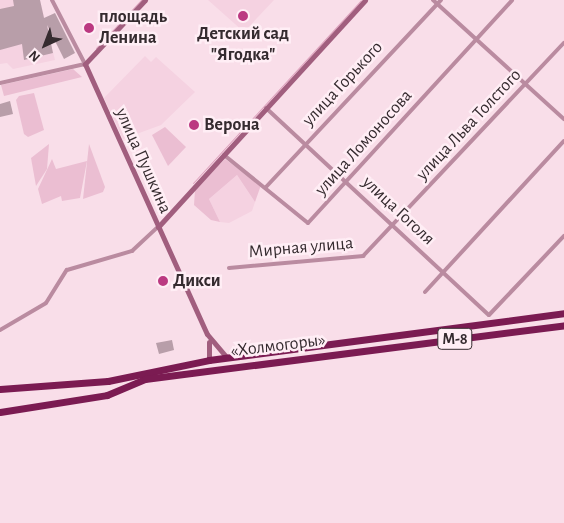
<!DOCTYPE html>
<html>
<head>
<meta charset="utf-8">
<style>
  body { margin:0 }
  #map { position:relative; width:564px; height:523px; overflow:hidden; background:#f9dee9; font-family:"Alegreya Sans",sans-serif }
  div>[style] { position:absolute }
  .built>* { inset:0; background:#f5d2e1 }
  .green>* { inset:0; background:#ebbed2 }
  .stream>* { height:1px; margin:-0.5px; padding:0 0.5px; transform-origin:0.5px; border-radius:0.5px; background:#dea1bd }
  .building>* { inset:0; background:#b89ea9 }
  .street>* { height:4px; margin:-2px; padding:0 2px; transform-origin:2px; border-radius:2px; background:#ba8ba0 }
  .secondary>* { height:5px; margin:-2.5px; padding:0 2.5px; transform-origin:2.5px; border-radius:2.5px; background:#a15e7e }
  .highway>* { height:7px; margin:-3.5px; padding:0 3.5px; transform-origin:3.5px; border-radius:3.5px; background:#7b1b52 }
  .dots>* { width:14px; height:14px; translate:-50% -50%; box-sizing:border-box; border:2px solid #ffeef5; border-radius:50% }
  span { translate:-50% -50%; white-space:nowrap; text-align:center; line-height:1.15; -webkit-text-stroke:5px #ffeef5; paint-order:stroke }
  .shield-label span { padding:1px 4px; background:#ffeef5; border:1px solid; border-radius:4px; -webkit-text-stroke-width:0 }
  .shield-label { font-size:16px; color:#352b2f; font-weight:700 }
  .poi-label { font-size:18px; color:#352b2f; font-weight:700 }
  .left { translate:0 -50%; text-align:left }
  .street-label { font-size:18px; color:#352b2f }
  .north { position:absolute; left:20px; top:20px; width:50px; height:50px; -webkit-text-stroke:4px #ffeef5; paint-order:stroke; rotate:223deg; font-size:14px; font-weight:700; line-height:20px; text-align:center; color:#352b2f }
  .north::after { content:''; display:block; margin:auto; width:18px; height:22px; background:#352b2f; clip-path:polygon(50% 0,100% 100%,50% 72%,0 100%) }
</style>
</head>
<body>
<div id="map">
  <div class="built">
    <div style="clip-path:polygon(0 0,40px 0,55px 60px,13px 69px,7px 63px,0 64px)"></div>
    <div style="clip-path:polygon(208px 0,274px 0,244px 32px)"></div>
    <div style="clip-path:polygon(145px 56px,151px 62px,156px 57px,195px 92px,161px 125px,123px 139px,104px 98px)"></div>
    <div style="clip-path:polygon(237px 175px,255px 202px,252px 211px,229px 223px,220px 222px,209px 199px)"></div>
  </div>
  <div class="green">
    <div style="clip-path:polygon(73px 69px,82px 77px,4px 96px,1px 85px)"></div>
    <div style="clip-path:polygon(34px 93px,44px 130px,28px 137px,24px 134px,16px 100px,19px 96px)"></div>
    <div style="clip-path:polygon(165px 127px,186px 147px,168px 166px,152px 135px)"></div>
    <div style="clip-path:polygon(49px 144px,47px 169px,36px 186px,31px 158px)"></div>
    <div style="clip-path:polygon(89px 144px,105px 187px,103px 192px,83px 199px)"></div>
    <div style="clip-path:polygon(52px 159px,56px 169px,87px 161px,80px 198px,62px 201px,61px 196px,42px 204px,38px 189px)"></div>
    <div style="clip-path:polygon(225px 159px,261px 185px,255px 202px,237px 175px,209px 199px,220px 222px,211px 220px,194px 205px,195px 190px)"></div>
  </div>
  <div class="stream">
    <div style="left:96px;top:48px;width:66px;rotate:-46.8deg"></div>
    <div style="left:193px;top:183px;width:248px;rotate:-47.4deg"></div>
  </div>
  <div class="building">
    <div style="clip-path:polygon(13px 0,40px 0,44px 18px,55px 13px,75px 53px,64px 59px,47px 25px,53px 53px,24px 60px,22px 44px,0 50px,0 9px,14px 6px)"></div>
    <div style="clip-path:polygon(10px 101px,13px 114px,0 117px,0 104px)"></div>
    <div style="clip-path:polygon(172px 340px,174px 350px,159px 354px,156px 343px)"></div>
  </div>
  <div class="street">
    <div style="left:433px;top:0;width:177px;rotate:42.3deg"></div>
    <div style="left:0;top:83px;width:87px;rotate:-12.6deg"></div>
    <div style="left:85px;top:64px;width:72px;rotate:-117.3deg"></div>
    <div style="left:266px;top:108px;width:304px;rotate:42.9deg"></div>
    <div style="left:489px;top:315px;width:109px;rotate:-46.5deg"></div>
    <div style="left:224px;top:155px;width:108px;rotate:39deg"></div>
    <div style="left:308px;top:223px;width:302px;rotate:-47.5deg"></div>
    <div style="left:266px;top:187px;width:256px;rotate:-46.9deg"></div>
    <div style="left:229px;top:268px;width:135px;rotate:-5.1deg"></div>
    <div style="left:363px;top:256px;width:293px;rotate:-46.7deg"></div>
    <div style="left:425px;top:292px;width:205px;rotate:-47.4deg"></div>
    <div style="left:0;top:330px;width:53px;rotate:-30.4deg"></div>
    <div style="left:46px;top:303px;width:39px;rotate:-58deg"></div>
    <div style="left:67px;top:270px;width:68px;rotate:-16.3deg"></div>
    <div style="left:132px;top:251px;width:35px;rotate:-43deg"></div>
  </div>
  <div class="secondary">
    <div style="left:145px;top:0;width:88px;rotate:133.2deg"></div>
    <div style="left:85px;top:64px;width:296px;rotate:65.7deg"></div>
    <div style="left:207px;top:334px;width:30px;rotate:50deg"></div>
    <div style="left:158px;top:227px;width:307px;rotate:-47.6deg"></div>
    <div style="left:209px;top:360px;width:18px;rotate:-90deg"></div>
  </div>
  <div class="highway">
    <div style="left:0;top:389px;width:108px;rotate:-4.2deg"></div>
    <div style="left:108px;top:381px;width:103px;rotate:-11.7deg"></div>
    <div style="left:209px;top:360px;width:358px;rotate:-7.5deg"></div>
    <div style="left:0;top:412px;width:108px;rotate:-9deg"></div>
    <div style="left:107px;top:395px;width:41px;rotate:-22.8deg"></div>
    <div style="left:145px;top:379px;width:422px;rotate:-7.3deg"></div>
  </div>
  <div class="dots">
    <div style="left:243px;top:16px;background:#bb3981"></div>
    <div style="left:89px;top:28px;background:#bb3981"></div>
    <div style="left:194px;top:125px;background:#bb3981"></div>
    <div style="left:163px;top:281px;background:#bb3981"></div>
  </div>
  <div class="shield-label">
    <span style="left:455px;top:339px">М-8</span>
  </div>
  <div class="poi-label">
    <span class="left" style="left:99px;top:28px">площадь<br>Ленина</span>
    <span style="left:243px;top:45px">Детский сад<br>"Ягодка"</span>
    <span class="left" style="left:204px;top:125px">Верона</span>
    <span class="left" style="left:173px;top:281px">Дикси</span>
  </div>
  <div class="street-label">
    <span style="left:343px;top:84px;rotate:-47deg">улица Горького</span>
    <span style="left:469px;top:125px;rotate:-47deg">улица Льва Толстого</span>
    <span style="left:364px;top:143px;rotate:-48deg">улица Ломоносова</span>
    <span style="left:143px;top:161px;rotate:66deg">улица Пушкина</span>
    <span style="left:398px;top:211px;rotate:43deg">улица Гоголя</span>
    <span style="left:301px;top:248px;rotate:-5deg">Мирная улица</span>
    <span style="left:278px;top:346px;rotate:-7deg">«Холмогоры»</span>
  </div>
  <div class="north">N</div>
</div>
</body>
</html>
